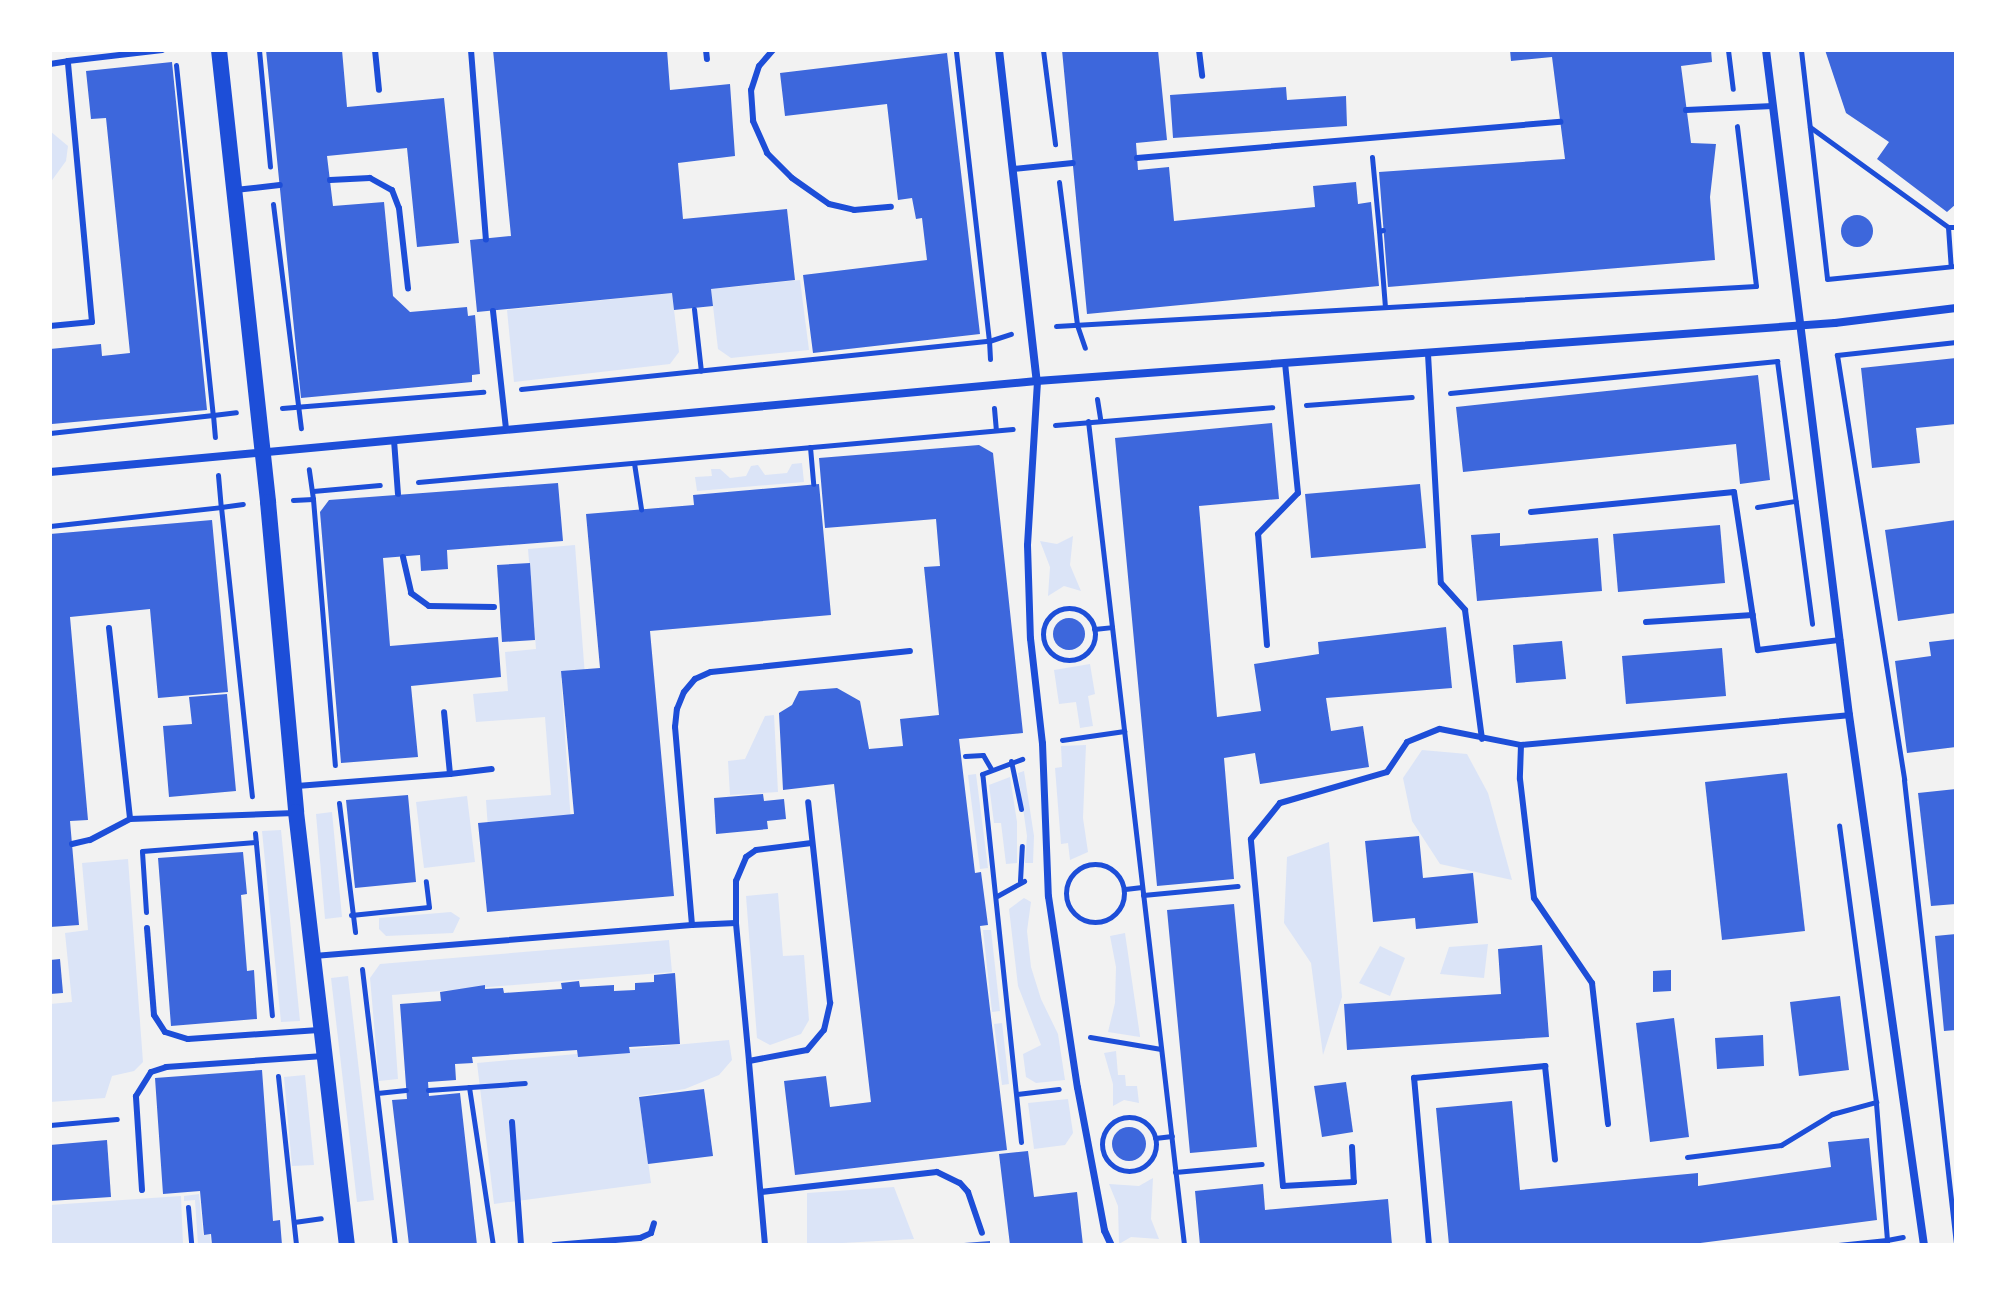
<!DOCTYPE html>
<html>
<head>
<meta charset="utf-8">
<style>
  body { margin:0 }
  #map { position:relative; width:2006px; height:1295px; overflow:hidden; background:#f2f2f2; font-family:Lato,sans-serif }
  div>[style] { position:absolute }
  .green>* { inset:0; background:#dbe4f7 }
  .building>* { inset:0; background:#3d67dc }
  .round { border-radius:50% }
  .path>* { height:5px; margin:-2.5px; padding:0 2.5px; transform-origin:2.5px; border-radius:2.5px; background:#1d4ed8 }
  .path>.ring { margin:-2.5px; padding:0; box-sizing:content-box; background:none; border:5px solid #1d4ed8; border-radius:50% }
  .service>* { height:6px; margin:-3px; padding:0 3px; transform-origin:3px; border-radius:3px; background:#1d4ed8 }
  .pedestrian>* { height:7px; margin:-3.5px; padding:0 3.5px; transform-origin:3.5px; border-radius:3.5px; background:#1d4ed8 }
  .minor>* { height:8px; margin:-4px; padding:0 4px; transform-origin:4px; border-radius:4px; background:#1d4ed8 }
  .secondary>* { height:16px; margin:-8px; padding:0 8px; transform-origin:8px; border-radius:8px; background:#1d4ed8 }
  span { translate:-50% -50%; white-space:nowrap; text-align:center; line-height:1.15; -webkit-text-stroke:8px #fff; paint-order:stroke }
  .frame { position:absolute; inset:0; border:52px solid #fff; pointer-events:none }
</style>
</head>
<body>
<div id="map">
  <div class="green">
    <div style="clip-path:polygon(50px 131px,68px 146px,66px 161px,50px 183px)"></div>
    <div style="clip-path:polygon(800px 280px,809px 350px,731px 358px,718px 349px,711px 289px)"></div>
    <div style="clip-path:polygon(672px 293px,679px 352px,670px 364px,514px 382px,507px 310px)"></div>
    <div style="clip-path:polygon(802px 463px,804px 482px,697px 491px,695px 477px,712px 476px,711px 469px,720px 469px,730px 478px,746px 476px,751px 466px,758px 465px,765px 475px,787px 473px,792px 464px)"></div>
    <div style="clip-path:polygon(1073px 536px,1070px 565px,1081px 591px,1064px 586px,1048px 596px,1050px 567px,1040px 541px,1057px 544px)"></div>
    <div style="clip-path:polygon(575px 545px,585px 676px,561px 678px,571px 823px,488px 829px,486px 800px,551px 795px,545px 717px,476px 722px,473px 694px,508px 691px,505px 652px,536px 649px,528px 549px)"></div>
    <div style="clip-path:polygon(1090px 664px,1095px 694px,1088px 696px,1093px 726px,1080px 728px,1076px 702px,1059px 704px,1054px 670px)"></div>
    <div style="clip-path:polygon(774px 715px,778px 792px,730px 795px,728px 761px,745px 759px,765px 716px)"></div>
    <div style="clip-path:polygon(1086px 745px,1083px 818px,1088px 852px,1070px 860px,1068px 843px,1061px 844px,1055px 768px,1062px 767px,1061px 746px)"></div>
    <div style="clip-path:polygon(1422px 750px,1467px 754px,1488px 793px,1512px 880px,1440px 864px,1412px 821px,1403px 778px)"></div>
    <div style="clip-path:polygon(1024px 771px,1034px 836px,1033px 863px,1025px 863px,1027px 836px,1018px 773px)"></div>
    <div style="clip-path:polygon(976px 774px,988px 868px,980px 869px,968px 775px)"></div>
    <div style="clip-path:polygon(1010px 777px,1017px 822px,1017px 863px,1006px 864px,1001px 823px,994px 823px,989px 785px)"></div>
    <div style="clip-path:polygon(467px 796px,475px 862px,424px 868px,416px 802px)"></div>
    <div style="clip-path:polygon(332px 812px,342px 917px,325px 919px,316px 814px)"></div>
    <div style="clip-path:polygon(281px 830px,300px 1021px,281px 1022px,262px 831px)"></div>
    <div style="clip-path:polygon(1329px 842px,1342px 997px,1323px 1055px,1311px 963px,1284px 923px,1287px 857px)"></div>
    <div style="clip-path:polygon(128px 859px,143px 1062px,134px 1071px,112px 1076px,105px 1098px,50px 1102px,50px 1004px,72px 1002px,65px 933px,88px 930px,82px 863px)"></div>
    <div style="clip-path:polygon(778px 893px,783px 956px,804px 955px,809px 1020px,801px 1034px,770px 1045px,757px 1038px,746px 896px)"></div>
    <div style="clip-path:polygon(1024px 898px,1031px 902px,1027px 931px,1031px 967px,1041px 999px,1058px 1034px,1065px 1080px,1036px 1083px,1026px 1077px,1023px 1054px,1041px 1045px,1018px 986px,1009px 909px)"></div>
    <div style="clip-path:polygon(451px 912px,460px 918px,453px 933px,386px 936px,379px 929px,379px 918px)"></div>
    <div style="clip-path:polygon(983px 930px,991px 930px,1000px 1011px,992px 1012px)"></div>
    <div style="clip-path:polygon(1125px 933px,1140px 1036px,1140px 1037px,1108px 1032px,1115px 1003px,1116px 967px,1110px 936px)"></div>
    <div style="clip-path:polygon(669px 940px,672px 972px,392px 995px,398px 1079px,379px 1081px,370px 978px,380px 964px)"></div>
    <div style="clip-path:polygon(1488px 944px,1484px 978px,1440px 974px,1449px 947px)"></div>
    <div style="clip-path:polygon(1380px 946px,1405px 958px,1390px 996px,1359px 983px)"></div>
    <div style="clip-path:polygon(348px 976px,374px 1200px,357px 1202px,331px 978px)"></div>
    <div style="clip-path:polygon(1002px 1023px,1009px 1084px,1002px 1085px,994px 1024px)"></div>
    <div style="clip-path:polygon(729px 1040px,732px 1060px,719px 1075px,685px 1089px,639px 1096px,651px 1183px,494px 1204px,477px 1063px)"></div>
    <div style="clip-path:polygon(1116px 1051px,1118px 1075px,1125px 1075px,1126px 1086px,1137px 1086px,1139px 1103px,1124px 1100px,1113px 1106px,1113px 1084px,1104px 1053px)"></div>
    <div style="clip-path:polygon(305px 1075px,314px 1165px,292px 1166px,284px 1077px)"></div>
    <div style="clip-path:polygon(1068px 1099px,1073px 1133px,1065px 1145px,1034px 1149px,1028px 1103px)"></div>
    <div style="clip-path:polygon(1153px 1178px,1151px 1219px,1159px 1239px,1131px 1237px,1119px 1244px,1118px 1206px,1109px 1184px,1139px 1186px)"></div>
    <div style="clip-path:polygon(894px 1187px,914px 1239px,807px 1245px,807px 1193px)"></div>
    <div style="clip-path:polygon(199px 1194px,203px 1235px,210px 1235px,211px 1245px,198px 1245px,195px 1200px,184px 1201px,184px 1196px)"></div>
    <div style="clip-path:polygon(181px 1196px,183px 1245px,50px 1245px,50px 1205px)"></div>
  </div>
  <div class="building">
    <div style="clip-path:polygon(266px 50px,342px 50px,347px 107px,444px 98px,459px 243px,417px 247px,407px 148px,327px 156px,333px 206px,384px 202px,393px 296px,410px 312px,467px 307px,468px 316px,475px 315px,480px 374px,472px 375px,472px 382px,301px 398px)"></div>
    <div style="clip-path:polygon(493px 50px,667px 50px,670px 90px,730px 84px,735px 156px,678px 163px,683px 219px,787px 209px,795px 280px,711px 289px,713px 306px,674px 310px,672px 293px,477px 312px,470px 240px,511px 236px)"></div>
    <div style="clip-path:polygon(1062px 50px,1158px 50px,1167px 140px,1136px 143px,1138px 170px,1169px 167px,1174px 221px,1315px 207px,1313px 186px,1356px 182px,1358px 204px,1371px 202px,1379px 286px,1087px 314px)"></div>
    <div style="clip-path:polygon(1510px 50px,1711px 50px,1712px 62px,1681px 66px,1691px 143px,1716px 144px,1710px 197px,1715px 260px,1388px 287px,1379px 172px,1565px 159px,1552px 57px,1511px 61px)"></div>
    <div style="clip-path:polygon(1825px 50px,1956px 50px,1956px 204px,1947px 212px,1877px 159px,1889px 142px,1846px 113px)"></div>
    <div style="clip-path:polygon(947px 53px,980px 334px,813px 353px,803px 275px,927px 260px,922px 218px,916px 219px,912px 198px,898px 200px,887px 104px,785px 116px,780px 73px)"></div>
    <div style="clip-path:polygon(172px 62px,207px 410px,52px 424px,50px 349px,101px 344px,102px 356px,130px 353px,106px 118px,91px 119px,86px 71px)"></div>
    <div style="clip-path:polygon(1286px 87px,1287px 100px,1346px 96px,1347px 126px,1173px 138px,1170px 95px)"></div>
    <div class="round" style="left:1841px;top:215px;width:32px;height:32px"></div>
    <div style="clip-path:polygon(1956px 358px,1956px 424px,1916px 428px,1920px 463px,1872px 468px,1861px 368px)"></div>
    <div style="clip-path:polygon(1758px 375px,1770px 480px,1740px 484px,1736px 444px,1463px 472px,1456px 407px)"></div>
    <div style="clip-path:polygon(1272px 423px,1279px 499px,1199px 506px,1217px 717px,1261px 711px,1254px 664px,1319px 654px,1318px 642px,1446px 627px,1452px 688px,1326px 698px,1331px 731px,1363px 726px,1369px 767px,1260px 784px,1255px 753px,1224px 758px,1234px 879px,1157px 886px,1115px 438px)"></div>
    <div style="clip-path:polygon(979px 445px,993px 453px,1023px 733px,959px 739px,975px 873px,981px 872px,988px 925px,980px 926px,1007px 1150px,795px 1175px,784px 1081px,826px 1076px,830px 1107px,871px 1102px,834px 784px,783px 790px,779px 713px,792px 705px,799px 691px,837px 688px,860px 701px,869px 749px,903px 746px,900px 719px,939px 715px,924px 567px,940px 566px,936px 519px,825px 528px,819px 458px)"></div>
    <div style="clip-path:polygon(558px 483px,563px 541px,447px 550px,448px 569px,421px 571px,420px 555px,383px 558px,390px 646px,498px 637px,501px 677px,411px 686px,418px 757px,341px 763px,320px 512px,329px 500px)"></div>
    <div style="clip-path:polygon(819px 484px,831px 615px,650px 631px,674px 896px,487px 912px,478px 823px,574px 814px,561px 671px,600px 668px,586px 514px,694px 505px,693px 495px)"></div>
    <div style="clip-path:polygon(1420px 484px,1426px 548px,1311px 558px,1305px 494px)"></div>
    <div style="clip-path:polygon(212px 520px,228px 692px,158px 698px,150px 609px,70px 617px,88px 820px,70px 821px,79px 925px,50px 927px,50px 534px)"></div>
    <div style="clip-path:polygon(1956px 520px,1956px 613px,1898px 621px,1885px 530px)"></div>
    <div style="clip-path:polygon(1720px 525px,1725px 583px,1618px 592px,1613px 534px)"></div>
    <div style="clip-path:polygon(1500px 533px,1500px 546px,1598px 538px,1602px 591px,1477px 601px,1471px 535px)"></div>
    <div style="clip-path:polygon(530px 563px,535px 640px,502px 642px,497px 565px)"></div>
    <div class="round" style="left:1053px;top:618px;width:32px;height:32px"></div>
    <div style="clip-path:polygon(1956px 639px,1956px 747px,1907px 753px,1895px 661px,1931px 656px,1929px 642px)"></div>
    <div style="clip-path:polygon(1562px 641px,1566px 679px,1516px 683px,1513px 645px)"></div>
    <div style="clip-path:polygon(1722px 648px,1726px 696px,1626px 704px,1622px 656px)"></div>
    <div style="clip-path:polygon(227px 694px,236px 791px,169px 797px,163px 726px,192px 724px,189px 697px)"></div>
    <div style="clip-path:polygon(1787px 773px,1805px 931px,1722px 940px,1705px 782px)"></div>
    <div style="clip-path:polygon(1956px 789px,1956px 904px,1931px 906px,1918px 793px)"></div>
    <div style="clip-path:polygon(763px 794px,764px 801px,784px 799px,786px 819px,767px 821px,768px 829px,716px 834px,714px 798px)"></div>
    <div style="clip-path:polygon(408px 795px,416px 882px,355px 888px,346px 800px)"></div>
    <div style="clip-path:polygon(1419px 836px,1423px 878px,1473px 873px,1478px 923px,1416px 929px,1415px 918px,1373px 922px,1365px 841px)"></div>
    <div style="clip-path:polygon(243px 852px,247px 894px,241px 895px,247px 971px,254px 970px,257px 1019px,171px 1026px,158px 858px)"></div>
    <div style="clip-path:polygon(1234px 904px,1257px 1147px,1190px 1153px,1167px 910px)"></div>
    <div style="clip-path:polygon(1956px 934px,1956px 1030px,1944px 1031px,1935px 936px)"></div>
    <div style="clip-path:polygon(1542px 945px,1549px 1037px,1347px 1050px,1344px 1004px,1501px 994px,1498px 949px)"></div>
    <div style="clip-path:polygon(60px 959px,63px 993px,50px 994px,50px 960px)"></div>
    <div style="clip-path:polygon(1671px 970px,1671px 991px,1653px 992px,1653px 971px)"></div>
    <div style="clip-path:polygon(675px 973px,680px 1044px,629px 1047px,630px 1053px,578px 1057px,577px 1050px,472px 1057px,473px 1063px,455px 1064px,456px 1080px,428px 1082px,429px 1096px,460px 1093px,477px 1245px,409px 1245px,392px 1100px,407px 1099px,400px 1004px,441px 1001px,440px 992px,485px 985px,485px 989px,503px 988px,504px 993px,562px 989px,561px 983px,579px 981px,580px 987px,614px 985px,614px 991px,635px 990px,635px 983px,654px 982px,654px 975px)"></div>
    <div style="clip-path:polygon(1840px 996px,1849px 1070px,1799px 1076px,1790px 1002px)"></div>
    <div style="clip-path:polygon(1674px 1018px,1689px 1137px,1650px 1142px,1636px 1023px)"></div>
    <div style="clip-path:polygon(1763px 1035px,1764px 1066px,1717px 1069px,1715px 1038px)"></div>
    <div style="clip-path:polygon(262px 1070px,273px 1221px,280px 1220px,282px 1245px,212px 1245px,211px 1234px,204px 1235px,200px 1191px,163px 1194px,155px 1078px)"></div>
    <div style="clip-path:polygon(1346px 1082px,1353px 1132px,1322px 1137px,1314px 1086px)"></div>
    <div style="clip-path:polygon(704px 1089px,713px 1156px,648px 1164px,639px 1097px)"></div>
    <div style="clip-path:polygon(1512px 1101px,1520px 1190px,1698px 1173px,1698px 1186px,1831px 1167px,1828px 1142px,1869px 1138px,1877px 1220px,1685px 1245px,1449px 1245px,1436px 1108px)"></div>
    <div class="round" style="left:1112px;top:1127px;width:34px;height:34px"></div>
    <div style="clip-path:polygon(107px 1140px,111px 1197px,50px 1201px,50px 1145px)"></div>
    <div style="clip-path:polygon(1028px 1151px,1034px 1197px,1077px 1192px,1083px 1245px,1010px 1245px,999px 1154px)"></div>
    <div style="clip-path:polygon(1263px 1184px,1265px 1210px,1388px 1199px,1392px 1245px,1200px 1245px,1195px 1191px)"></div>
    <div style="clip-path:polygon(990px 1241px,990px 1245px,964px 1245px,964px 1243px)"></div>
  </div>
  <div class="path">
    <div style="left:259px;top:50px;width:117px;rotate:84.6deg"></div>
    <div style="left:1043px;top:50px;width:95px;rotate:82.7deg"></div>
    <div style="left:1728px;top:50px;width:39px;rotate:83deg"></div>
    <div style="left:1801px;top:50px;width:230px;rotate:83.5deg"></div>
    <div style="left:1827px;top:279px;width:130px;rotate:-5.8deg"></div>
    <div style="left:176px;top:65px;width:352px;rotate:84deg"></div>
    <div style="left:213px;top:415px;width:23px;rotate:-7deg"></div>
    <div style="left:1810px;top:127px;width:170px;rotate:35.9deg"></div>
    <div style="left:1948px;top:227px;width:8px"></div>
    <div style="left:1372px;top:157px;width:74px;rotate:84.6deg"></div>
    <div style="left:1059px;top:182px;width:144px;rotate:82.8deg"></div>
    <div style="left:1077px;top:325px;width:24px;rotate:71deg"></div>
    <div style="left:273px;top:204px;width:226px;rotate:82.9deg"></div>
    <div style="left:1948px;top:227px;width:39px;rotate:86deg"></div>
    <div style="left:1383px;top:230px;width:4px;rotate:166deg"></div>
    <div style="left:1379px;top:231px;width:76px;rotate:85.5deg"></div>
    <div style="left:694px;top:309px;width:62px;rotate:83.6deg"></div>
    <div style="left:1056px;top:326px;width:701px;rotate:-3.27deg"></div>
    <div style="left:1756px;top:286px;width:161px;rotate:-96.8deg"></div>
    <div style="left:1956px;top:342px;width:120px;rotate:173.8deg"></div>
    <div style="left:1837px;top:355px;width:430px;rotate:81deg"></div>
    <div style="left:1904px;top:780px;width:465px;rotate:83.6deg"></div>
    <div style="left:990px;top:359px;width:18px;rotate:-93deg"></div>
    <div style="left:989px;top:341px;width:23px;rotate:-18deg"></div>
    <div style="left:521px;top:389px;width:470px;rotate:-5.9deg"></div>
    <div style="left:989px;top:341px;width:293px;rotate:-96.5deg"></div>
    <div style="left:1450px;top:393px;width:329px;rotate:-5.6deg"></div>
    <div style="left:1777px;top:361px;width:265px;rotate:82.4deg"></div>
    <div style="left:1097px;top:399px;width:20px;rotate:81deg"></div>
    <div style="left:1306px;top:405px;width:106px;rotate:-4.3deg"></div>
    <div style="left:282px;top:408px;width:202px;rotate:-4.6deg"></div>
    <div style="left:994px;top:408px;width:22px;rotate:85deg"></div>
    <div style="left:1088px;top:421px;width:830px;rotate:83.35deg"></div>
    <div style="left:1055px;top:425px;width:218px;rotate:-4.7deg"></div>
    <div style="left:50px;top:433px;width:164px;rotate:-6.3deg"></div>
    <div style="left:213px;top:415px;width:22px;rotate:85deg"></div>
    <div style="left:810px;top:447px;width:37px;rotate:85deg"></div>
    <div style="left:634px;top:463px;width:47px;rotate:81.3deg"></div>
    <div style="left:218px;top:475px;width:32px;rotate:85deg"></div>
    <div style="left:221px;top:507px;width:22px;rotate:-8deg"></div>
    <div style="left:418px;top:482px;width:597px;rotate:-5.09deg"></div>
    <div style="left:313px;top:491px;width:67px;rotate:-5.1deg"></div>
    <div style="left:313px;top:499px;width:267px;rotate:85.3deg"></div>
    <div style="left:293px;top:500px;width:20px;rotate:-3deg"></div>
    <div style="left:313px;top:499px;width:30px;rotate:-98deg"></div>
    <div style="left:1757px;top:507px;width:39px;rotate:-9deg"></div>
    <div style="left:50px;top:526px;width:172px;rotate:-6.3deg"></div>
    <div style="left:221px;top:507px;width:291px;rotate:83.9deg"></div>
    <div class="ring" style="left:1043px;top:608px;width:47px;height:47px"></div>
    <div style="left:1094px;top:629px;width:18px;rotate:-6deg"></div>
    <div style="left:1062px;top:740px;width:63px;rotate:-8.3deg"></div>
    <div style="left:965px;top:756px;width:18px;rotate:-3deg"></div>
    <div style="left:983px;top:755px;width:16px;rotate:60deg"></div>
    <div style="left:1011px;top:761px;width:49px;rotate:78.2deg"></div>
    <div style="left:339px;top:803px;width:130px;rotate:82.9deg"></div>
    <div style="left:255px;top:833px;width:183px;rotate:84.7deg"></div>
    <div class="ring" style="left:1066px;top:864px;width:53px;height:53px"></div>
    <div style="left:1020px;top:881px;width:35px;rotate:-87deg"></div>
    <div style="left:1125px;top:889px;width:17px;rotate:-7deg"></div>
    <div style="left:1143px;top:895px;width:95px;rotate:-5.4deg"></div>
    <div style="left:997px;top:896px;width:31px;rotate:-29deg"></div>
    <div style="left:146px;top:912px;width:61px;rotate:-93.8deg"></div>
    <div style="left:142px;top:851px;width:114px;rotate:-4.5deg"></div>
    <div style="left:351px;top:915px;width:78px;rotate:-5.9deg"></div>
    <div style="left:429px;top:907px;width:26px;rotate:-97deg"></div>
    <div style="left:362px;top:969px;width:278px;rotate:83.2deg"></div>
    <div style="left:1090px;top:1037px;width:72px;rotate:9.6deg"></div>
    <div style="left:278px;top:1076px;width:170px;rotate:83.9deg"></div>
    <div style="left:469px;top:1087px;width:160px;rotate:81.4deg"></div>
    <div style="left:428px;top:1090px;width:97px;rotate:-4.1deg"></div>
    <div style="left:377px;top:1093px;width:29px;rotate:-6deg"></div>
    <div style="left:1017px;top:1094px;width:42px;rotate:-6.8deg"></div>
    <div class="ring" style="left:1102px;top:1117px;width:49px;height:49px"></div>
    <div style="left:50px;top:1125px;width:67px;rotate:-5.1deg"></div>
    <div style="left:1155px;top:1138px;width:17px;rotate:-7deg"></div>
    <div style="left:1021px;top:1142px;width:370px;rotate:-96deg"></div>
    <div style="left:982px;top:774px;width:43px;rotate:-20.6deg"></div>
    <div style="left:1687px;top:1157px;width:95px;rotate:-7.3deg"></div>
    <div style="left:1781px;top:1145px;width:60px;rotate:-31.3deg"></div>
    <div style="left:1832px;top:1114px;width:46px;rotate:-15.3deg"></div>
    <div style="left:1175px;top:1172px;width:87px;rotate:-5.3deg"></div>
    <div style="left:188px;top:1207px;width:38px;rotate:85deg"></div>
    <div style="left:294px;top:1222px;width:27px;rotate:-8deg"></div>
    <div style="left:1838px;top:1245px;width:49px;rotate:-5.8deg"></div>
    <div style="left:1887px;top:1240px;width:138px;rotate:-94.6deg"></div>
    <div style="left:1876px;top:1102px;width:279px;rotate:-97.6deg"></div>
    <div style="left:1887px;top:1245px;width:5px;rotate:-90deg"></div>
    <div style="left:1887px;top:1240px;width:16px;rotate:-11deg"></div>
  </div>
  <div class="service">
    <div style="left:375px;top:50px;width:40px;rotate:84.3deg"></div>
    <div style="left:471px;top:50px;width:190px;rotate:85.5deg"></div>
    <div style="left:706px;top:50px;width:9px;rotate:84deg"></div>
    <div style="left:773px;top:50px;width:21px;rotate:131deg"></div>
    <div style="left:759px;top:66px;width:25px;rotate:108deg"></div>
    <div style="left:751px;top:90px;width:31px;rotate:86deg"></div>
    <div style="left:753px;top:121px;width:35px;rotate:66deg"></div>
    <div style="left:767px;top:153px;width:35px;rotate:45deg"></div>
    <div style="left:792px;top:178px;width:45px;rotate:35.1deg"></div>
    <div style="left:829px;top:204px;width:26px;rotate:13deg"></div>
    <div style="left:854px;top:210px;width:37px;rotate:-5deg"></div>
    <div style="left:1199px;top:50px;width:26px;rotate:83deg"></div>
    <div style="left:50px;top:64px;width:18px;rotate:-9deg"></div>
    <div style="left:1686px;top:110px;width:87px;rotate:-2.6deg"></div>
    <div style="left:1137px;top:158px;width:425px;rotate:-4.9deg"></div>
    <div style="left:1013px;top:169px;width:60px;rotate:-5.7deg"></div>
    <div style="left:330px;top:180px;width:40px;rotate:-2.9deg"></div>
    <div style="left:370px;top:178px;width:25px;rotate:29deg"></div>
    <div style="left:392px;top:190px;width:19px;rotate:69deg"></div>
    <div style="left:399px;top:208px;width:81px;rotate:83.6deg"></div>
    <div style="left:235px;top:190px;width:45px;rotate:-6.3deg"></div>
    <div style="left:493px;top:311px;width:119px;rotate:83.7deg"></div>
    <div style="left:50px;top:326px;width:42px;rotate:-5.4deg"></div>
    <div style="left:92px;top:322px;width:262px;rotate:-95.3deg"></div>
    <div style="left:68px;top:61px;width:95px;rotate:-6.7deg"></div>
    <div style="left:1428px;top:354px;width:229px;rotate:86.8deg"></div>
    <div style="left:1441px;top:583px;width:36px;rotate:48deg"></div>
    <div style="left:1465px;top:610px;width:130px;rotate:82.5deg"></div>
    <div style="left:394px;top:440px;width:54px;rotate:85.8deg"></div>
    <div style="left:1531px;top:512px;width:204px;rotate:-5.6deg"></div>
    <div style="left:1734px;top:492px;width:160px;rotate:81.4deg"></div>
    <div style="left:1758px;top:650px;width:83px;rotate:-7deg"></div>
    <div style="left:403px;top:557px;width:37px;rotate:77deg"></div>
    <div style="left:411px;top:593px;width:22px;rotate:36deg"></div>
    <div style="left:429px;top:606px;width:65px;rotate:0.9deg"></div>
    <div style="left:1646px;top:622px;width:107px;rotate:-3.7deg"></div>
    <div style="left:109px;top:628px;width:192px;rotate:83.7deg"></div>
    <div style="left:130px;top:819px;width:165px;rotate:-2.1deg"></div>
    <div style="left:1267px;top:645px;width:111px;rotate:-94.6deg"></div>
    <div style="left:1258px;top:534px;width:57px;rotate:-45.7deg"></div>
    <div style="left:1298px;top:493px;width:131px;rotate:-95.7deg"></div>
    <div style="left:1521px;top:745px;width:34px;rotate:92deg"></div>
    <div style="left:1520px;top:779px;width:120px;rotate:83.3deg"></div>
    <div style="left:1534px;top:898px;width:103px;rotate:55.7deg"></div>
    <div style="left:1592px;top:983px;width:142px;rotate:83.5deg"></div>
    <div style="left:450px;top:774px;width:42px;rotate:-6.8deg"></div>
    <div style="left:297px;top:786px;width:153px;rotate:-4.5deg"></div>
    <div style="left:450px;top:774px;width:62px;rotate:-95.5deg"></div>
    <div style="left:72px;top:844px;width:18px;rotate:-13deg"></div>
    <div style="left:90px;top:840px;width:45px;rotate:-27.7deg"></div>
    <div style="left:692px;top:925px;width:44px;rotate:-2.6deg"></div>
    <div style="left:147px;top:928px;width:87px;rotate:85.4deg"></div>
    <div style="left:154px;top:1015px;width:20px;rotate:57deg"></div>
    <div style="left:165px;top:1032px;width:24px;rotate:17deg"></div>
    <div style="left:188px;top:1039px;width:131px;rotate:-3.9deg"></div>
    <div style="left:314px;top:956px;width:379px;rotate:-4.7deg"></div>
    <div style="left:692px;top:925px;width:199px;rotate:-94.9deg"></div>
    <div style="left:675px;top:727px;width:18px;rotate:-84deg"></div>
    <div style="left:677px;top:709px;width:18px;rotate:-68deg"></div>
    <div style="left:684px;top:692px;width:17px;rotate:-50deg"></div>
    <div style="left:695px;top:679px;width:17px;rotate:-24deg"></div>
    <div style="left:711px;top:672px;width:200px;rotate:-6deg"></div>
    <div style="left:749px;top:1061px;width:139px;rotate:-95.4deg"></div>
    <div style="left:736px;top:923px;width:42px;rotate:-90deg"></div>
    <div style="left:736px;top:881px;width:26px;rotate:-67deg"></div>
    <div style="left:746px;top:857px;width:12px;rotate:-35deg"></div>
    <div style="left:756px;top:850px;width:56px;rotate:-7.1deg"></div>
    <div style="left:512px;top:1122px;width:123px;rotate:85.8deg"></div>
    <div style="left:1352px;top:1147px;width:35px;rotate:87deg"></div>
    <div style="left:1354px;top:1182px;width:71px;rotate:176.8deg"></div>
    <div style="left:1283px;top:1186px;width:348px;rotate:-95.3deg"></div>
    <div style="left:1251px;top:839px;width:46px;rotate:-51.1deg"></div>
    <div style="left:1280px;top:803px;width:111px;rotate:-16.2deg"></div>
    <div style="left:1387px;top:772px;width:36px;rotate:-56deg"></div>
    <div style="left:1407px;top:742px;width:35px;rotate:-22deg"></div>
    <div style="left:1440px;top:729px;width:83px;rotate:11.2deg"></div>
    <div style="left:1521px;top:745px;width:329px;rotate:-5.2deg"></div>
    <div style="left:142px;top:1190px;width:94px;rotate:-93.7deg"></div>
    <div style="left:136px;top:1096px;width:28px;rotate:-58deg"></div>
    <div style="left:151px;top:1072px;width:16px;rotate:-18deg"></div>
    <div style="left:166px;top:1067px;width:158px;rotate:-4deg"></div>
    <div style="left:761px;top:1192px;width:177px;rotate:-6.5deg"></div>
    <div style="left:937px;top:1172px;width:25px;rotate:26deg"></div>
    <div style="left:960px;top:1183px;width:12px;rotate:48deg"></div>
    <div style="left:968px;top:1192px;width:43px;rotate:71.1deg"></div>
    <div style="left:554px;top:1245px;width:86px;rotate:-4.7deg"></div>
    <div style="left:640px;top:1238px;width:12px;rotate:-24deg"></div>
    <div style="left:651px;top:1233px;width:10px;rotate:-73deg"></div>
    <div style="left:765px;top:1245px;width:185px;rotate:-95deg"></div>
    <div style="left:749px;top:1061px;width:59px;rotate:-10.7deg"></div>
    <div style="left:807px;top:1050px;width:26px;rotate:-50deg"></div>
    <div style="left:824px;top:1030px;width:28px;rotate:-77deg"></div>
    <div style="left:830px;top:1003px;width:202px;rotate:-96.2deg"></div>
    <div style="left:1429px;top:1245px;width:168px;rotate:-95.1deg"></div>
    <div style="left:1414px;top:1078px;width:132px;rotate:-5.2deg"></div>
    <div style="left:1545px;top:1066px;width:94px;rotate:83.9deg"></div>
  </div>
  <div class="pedestrian">
    <div style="left:1037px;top:381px;width:164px;rotate:93.5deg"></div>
    <div style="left:1027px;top:545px;width:93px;rotate:88.2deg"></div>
    <div style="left:1030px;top:638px;width:106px;rotate:83.5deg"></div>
    <div style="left:1042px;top:743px;width:153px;rotate:87.8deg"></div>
    <div style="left:1048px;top:896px;width:193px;rotate:81.4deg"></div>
    <div style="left:1077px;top:1087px;width:146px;rotate:79.3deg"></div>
    <div style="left:1104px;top:1230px;width:17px;rotate:65deg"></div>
  </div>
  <div class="minor">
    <div style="left:999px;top:50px;width:333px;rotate:83.5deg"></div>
    <div style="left:1766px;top:50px;width:670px;rotate:82.89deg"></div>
    <div style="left:1849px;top:715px;width:535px;rotate:81.95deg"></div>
    <div style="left:50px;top:472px;width:991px;rotate:-5.27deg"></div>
    <div style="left:1037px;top:381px;width:800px;rotate:-4.16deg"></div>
    <div style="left:1835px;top:323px;width:122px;rotate:-7.1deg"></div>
  </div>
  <div class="secondary">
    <div style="left:219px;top:50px;width:455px;rotate:83.8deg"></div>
    <div style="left:268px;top:502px;width:311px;rotate:84.8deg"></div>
    <div style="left:296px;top:812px;width:436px;rotate:83.3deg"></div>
  </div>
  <div class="frame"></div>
</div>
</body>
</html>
